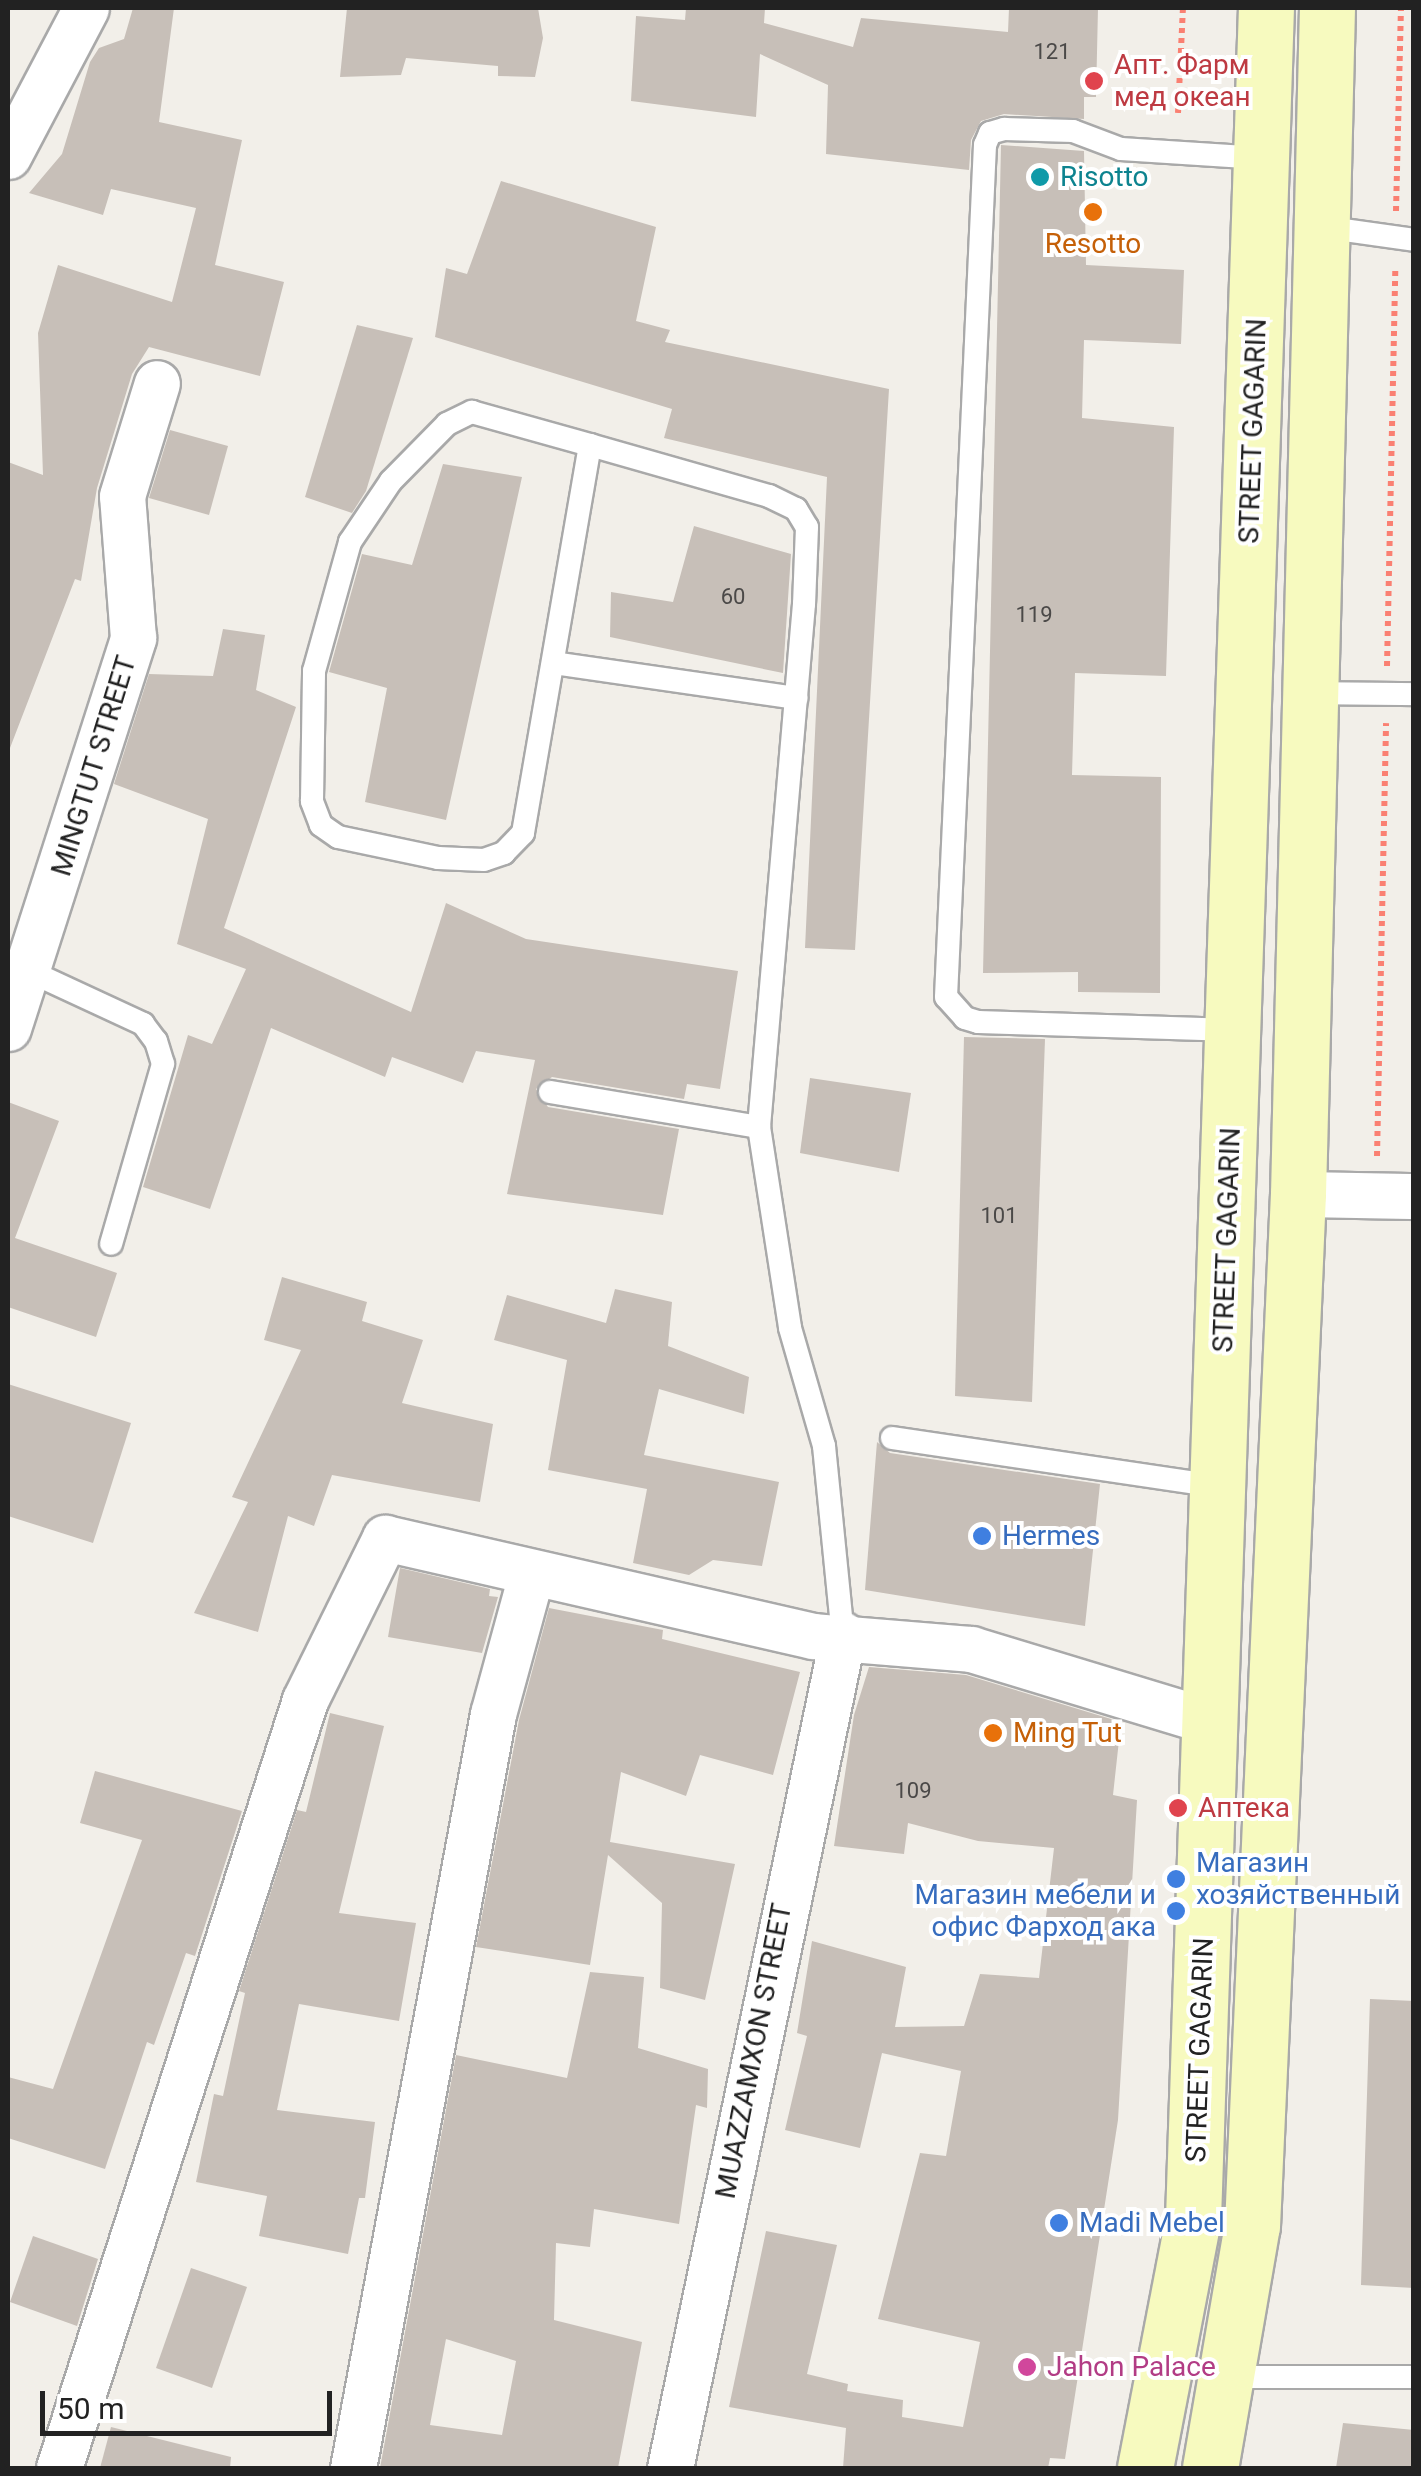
<!DOCTYPE html>
<html>
<head>
<meta charset="utf-8">
<style>
  body { margin:0 }
  #map { position:relative; width:1421px; height:2476px; overflow:hidden; background:#f2efe9; font-family:Roboto,sans-serif }
  div>[style] { position:absolute }
  .building>* { inset:0; background:#c7bfb8 }
  .path>* { height:6px; margin-top:-3px; transform-origin:0; background:repeating-linear-gradient(90deg,#fa8072 0 5px,transparent 0 10px) }
  .roads { filter:drop-shadow(2px 0 #a9a9a9) drop-shadow(-2px 0 #a9a9a9) drop-shadow(0 2px #a9a9a9) drop-shadow(0 -2px #a9a9a9) }
  .service>* { height:22px; margin:-11px; padding:0 11px; transform-origin:11px; border-radius:11px; background:#fff }
  .minor>* { height:45px; margin:-22.5px; padding:0 22.5px; transform-origin:22.5px; border-radius:22.5px; background:#fff }
  .secondary>* { height:55px; margin:-27.5px; padding:0 27.5px; transform-origin:27.5px; border-radius:27.5px; background:#f7fabf }
  .dots>* { width:28px; height:28px; translate:-50% -50%; box-sizing:border-box; border:5px solid #fff; border-radius:50% }
  span { translate:-50% -50%; white-space:nowrap; text-align:center; line-height:1.15; -webkit-text-stroke:8px #fff; paint-order:stroke }
  .number-label { font-size:22px; color:#4b4948 }
  .number-label span { -webkit-text-stroke-width:0 }
  .health-label { font-size:28px; color:#be3a42 }
  .left { translate:0 -50%; text-align:left }
  .culture-label { font-size:28px; color:#0d838f }
  .food-label { font-size:28px; color:#c56008 }
  .street-label { font-size:28px; color:#222 }
  .shop-label { font-size:28px; color:#366cbe }
  .right { translate:-100% -50%; text-align:right }
  .hotel-label { font-size:28px; color:#b23c85 }
  .frame { position:absolute; inset:0; border:10px solid #222; pointer-events:none }
  .scale { position:absolute; left:40px; top:2391px; width:292px; height:45px; box-sizing:border-box; border:5px solid #222; border-top:0; padding-left:12px; font-size:30px; line-height:35px; white-space:nowrap; color:#222; -webkit-text-stroke:8px #fff; paint-order:stroke }
</style>
</head>
<body>
<div id="map">
  <div class="building">
    <div style="clip-path:polygon(133px 8px,174px 8px,159px 122px,242px 140px,215px 265px,284px 282px,260px 376px,149px 347px,132px 374px,97px 488px,81px 581px,75px 579px,10px 748px,8px 462px,43px 475px,38px 333px,58px 265px,172px 302px,196px 208px,111px 189px,103px 215px,29px 193px,62px 154px,90px 62px,99px 48px,124px 39px)"></div>
    <div style="clip-path:polygon(347px 8px,538px 8px,543px 38px,535px 77px,498px 76px,498px 66px,406px 58px,401px 75px,340px 77px)"></div>
    <div style="clip-path:polygon(686px 8px,765px 8px,764px 23px,853px 47px,861px 18px,1008px 32px,1009px 8px,1098px 8px,1096px 97px,1084px 97px,1084px 119px,1004px 114px,981px 121px,971px 140px,969px 170px,826px 154px,828px 85px,760px 54px,756px 117px,631px 101px,636px 16px,685px 20px)"></div>
    <div style="clip-path:polygon(1001px 145px,1084px 151px,1086px 265px,1184px 270px,1181px 344px,1084px 340px,1082px 418px,1174px 427px,1166px 676px,1075px 673px,1072px 775px,1161px 777px,1160px 993px,1078px 992px,1078px 972px,983px 973px)"></div>
    <div style="clip-path:polygon(501px 181px,656px 227px,636px 321px,670px 330px,665px 342px,889px 389px,855px 950px,805px 948px,827px 477px,664px 438px,672px 409px,435px 337px,446px 268px,467px 274px)"></div>
    <div style="clip-path:polygon(357px 325px,413px 338px,366px 491px,352px 513px,305px 497px)"></div>
    <div style="clip-path:polygon(170px 430px,228px 446px,209px 515px,149px 498px)"></div>
    <div style="clip-path:polygon(443px 464px,522px 477px,446px 820px,365px 802px,387px 688px,329px 672px,362px 554px,412px 565px)"></div>
    <div style="clip-path:polygon(694px 526px,791px 554px,783px 673px,610px 637px,611px 592px,673px 602px)"></div>
    <div style="clip-path:polygon(223px 629px,265px 635px,256px 690px,296px 707px,224px 928px,411px 1012px,446px 903px,526px 939px,738px 971px,720px 1089px,687px 1084px,684px 1099px,552px 1077px,536px 1089px,548px 1107px,679px 1129px,663px 1215px,507px 1194px,535px 1060px,476px 1051px,463px 1083px,392px 1057px,385px 1077px,271px 1028px,210px 1209px,143px 1187px,188px 1035px,212px 1044px,246px 969px,177px 944px,208px 819px,114px 784px,149px 674px,213px 676px)"></div>
    <div style="clip-path:polygon(964px 1037px,1045px 1039px,1032px 1402px,955px 1396px)"></div>
    <div style="clip-path:polygon(810px 1078px,911px 1093px,899px 1172px,800px 1153px)"></div>
    <div style="clip-path:polygon(8px 1102px,59px 1121px,15px 1238px,117px 1273px,96px 1337px,8px 1307px)"></div>
    <div style="clip-path:polygon(282px 1277px,367px 1302px,362px 1321px,423px 1340px,402px 1403px,493px 1424px,480px 1502px,332px 1475px,314px 1526px,288px 1516px,258px 1632px,194px 1613px,248px 1502px,232px 1497px,301px 1350px,264px 1340px)"></div>
    <div style="clip-path:polygon(615px 1289px,672px 1302px,668px 1346px,749px 1377px,744px 1414px,659px 1389px,644px 1455px,779px 1482px,762px 1566px,713px 1560px,689px 1575px,633px 1563px,647px 1489px,548px 1470px,567px 1360px,494px 1340px,507px 1295px,606px 1323px)"></div>
    <div style="clip-path:polygon(8px 1384px,131px 1423px,93px 1543px,8px 1516px)"></div>
    <div style="clip-path:polygon(877px 1442px,890px 1453px,1100px 1484px,1085px 1626px,865px 1590px)"></div>
    <div style="clip-path:polygon(400px 1568px,490px 1589px,489px 1596px,498px 1597px,482px 1653px,388px 1637px)"></div>
    <div style="clip-path:polygon(549px 1608px,663px 1630px,662px 1639px,800px 1672px,773px 1775px,700px 1755px,686px 1796px,621px 1772px,610px 1842px,735px 1864px,705px 2000px,660px 1988px,662px 1903px,608px 1855px,590px 1965px,476px 1947px,519px 1720px)"></div>
    <div style="clip-path:polygon(869px 1667px,966px 1675px,1121px 1722px,1113px 1795px,1137px 1800px,1118px 2120px,1065px 2459px,1050px 2458px,1048px 2468px,843px 2468px,846px 2428px,729px 2407px,766px 2231px,837px 2245px,807px 2374px,848px 2384px,847px 2391px,903px 2400px,902px 2417px,963px 2427px,980px 2342px,878px 2319px,920px 2153px,946px 2156px,961px 2071px,882px 2053px,860px 2148px,785px 2130px,807px 2036px,797px 2033px,812px 1941px,906px 1967px,895px 2027px,964px 2026px,980px 1974px,1039px 1978px,1054px 1848px,978px 1841px,908px 1823px,904px 1854px,834px 1846px,854px 1715px)"></div>
    <div style="clip-path:polygon(330px 1713px,384px 1726px,339px 1913px,416px 1923px,399px 2021px,299px 2004px,277px 2110px,375px 2122px,365px 2198px,359px 2198px,348px 2254px,259px 2236px,267px 2196px,196px 2182px,214px 2094px,223px 2096px,245px 1993px,239px 1991px,297px 1810px,306px 1812px)"></div>
    <div style="clip-path:polygon(95px 1771px,242px 1811px,195px 1956px,186px 1953px,154px 2045px,147px 2042px,105px 2169px,8px 2138px,8px 2077px,53px 2089px,142px 1840px,80px 1823px)"></div>
    <div style="clip-path:polygon(evenodd,590px 1972px,644px 1977px,638px 2048px,708px 2069px,707px 2108px,696px 2105px,679px 2224px,594px 2209px,590px 2247px,556px 2243px,554px 2320px,642px 2342px,618px 2468px,380px 2468px,456px 2055px,567px 2078px,590px 1972px,446px 2339px,516px 2361px,502px 2435px,430px 2425px,446px 2339px)"></div>
    <div style="clip-path:polygon(1370px 1999px,1414px 2001px,1414px 2288px,1361px 2285px)"></div>
    <div style="clip-path:polygon(33px 2236px,98px 2259px,77px 2326px,10px 2302px)"></div>
    <div style="clip-path:polygon(191px 2268px,247px 2287px,212px 2388px,156px 2368px)"></div>
    <div style="clip-path:polygon(1343px 2423px,1414px 2430px,1414px 2468px,1336px 2468px)"></div>
    <div style="clip-path:polygon(111px 2427px,231px 2457px,230px 2468px,100px 2468px)"></div>
  </div>
  <div class="path">
    <div style="left:1178px;top:113px;width:105px;rotate:-87.3deg"></div>
    <div style="left:1396px;top:211px;width:203px;rotate:-88.6deg"></div>
    <div style="left:1387px;top:666px;width:397px;rotate:-88.8deg"></div>
    <div style="left:1377px;top:1156px;width:433px;rotate:-88.8deg"></div>
  </div>
  <div class="roads">
    <div class="service">
      <div style="left:1322px;top:227px;width:93px;rotate:8deg"></div>
      <div style="left:590px;top:445px;width:394px;rotate:99.8deg"></div>
      <div style="left:523px;top:833px;width:28px;rotate:134deg"></div>
      <div style="left:504px;top:853px;width:21px;rotate:161deg"></div>
      <div style="left:484px;top:860px;width:46px;rotate:-177.5deg"></div>
      <div style="left:438px;top:858px;width:102px;rotate:-168.1deg"></div>
      <div style="left:338px;top:837px;width:21px;rotate:-145deg"></div>
      <div style="left:321px;top:825px;width:26px;rotate:-111deg"></div>
      <div style="left:312px;top:801px;width:130px;rotate:-89.1deg"></div>
      <div style="left:314px;top:671px;width:134px;rotate:-74.4deg"></div>
      <div style="left:350px;top:542px;width:73px;rotate:-56.1deg"></div>
      <div style="left:391px;top:481px;width:80px;rotate:-45.5deg"></div>
      <div style="left:447px;top:424px;width:28px;rotate:-26deg"></div>
      <div style="left:472px;top:412px;width:123px;rotate:15.6deg"></div>
      <div style="left:590px;top:445px;width:186px;rotate:15.9deg"></div>
      <div style="left:769px;top:496px;width:30px;rotate:26deg"></div>
      <div style="left:796px;top:509px;width:21px;rotate:59deg"></div>
      <div style="left:807px;top:527px;width:77px;rotate:92.2deg"></div>
      <div style="left:804px;top:604px;width:525px;rotate:94.92deg"></div>
      <div style="left:759px;top:1127px;width:203px;rotate:81.2deg"></div>
      <div style="left:790px;top:1328px;width:123px;rotate:73.9deg"></div>
      <div style="left:824px;top:1446px;width:190px;rotate:84.3deg"></div>
      <div style="left:553px;top:663px;width:246px;rotate:8.2deg"></div>
      <div style="left:1311px;top:693px;width:103px;rotate:0.6deg"></div>
      <div style="left:29px;top:971px;width:126px;rotate:24.9deg"></div>
      <div style="left:143px;top:1024px;width:21px;rotate:53deg"></div>
      <div style="left:156px;top:1041px;width:24px;rotate:73deg"></div>
      <div style="left:163px;top:1064px;width:187px;rotate:106.1deg"></div>
      <div style="left:1234px;top:1030px;width:256px;rotate:-178.2deg"></div>
      <div style="left:978px;top:1022px;width:14px;rotate:-163deg"></div>
      <div style="left:965px;top:1018px;width:28px;rotate:-132deg"></div>
      <div style="left:946px;top:997px;width:853px;rotate:-87.38deg"></div>
      <div style="left:985px;top:145px;width:13px;rotate:-67deg"></div>
      <div style="left:990px;top:133px;width:15px;rotate:-16deg"></div>
      <div style="left:1004px;top:129px;width:69px;rotate:1.7deg"></div>
      <div style="left:1073px;top:131px;width:51px;rotate:20.6deg"></div>
      <div style="left:1121px;top:149px;width:140px;rotate:3.7deg"></div>
      <div style="left:550px;top:1092px;width:212px;rotate:9.5deg"></div>
      <div style="left:892px;top:1438px;width:328px;rotate:8.4deg"></div>
      <div style="left:1227px;top:2377px;width:187px"></div>
    </div>
    <div class="minor">
      <div style="left:8px;top:156px;width:167px;rotate:-62.2deg"></div>
      <div style="left:8px;top:1028px;width:410px;rotate:-72.2deg"></div>
      <div style="left:133px;top:638px;width:142px;rotate:-94.4deg"></div>
      <div style="left:122px;top:496px;width:118px;rotate:-72.8deg"></div>
      <div style="left:1298px;top:1194px;width:116px;rotate:1deg"></div>
      <div style="left:59px;top:2468px;width:806px;rotate:-72.24deg"></div>
      <div style="left:305px;top:1700px;width:181px;rotate:-63.7deg"></div>
      <div style="left:385px;top:1538px;width:439px;rotate:12.9deg"></div>
      <div style="left:813px;top:1636px;width:159px;rotate:4.7deg"></div>
      <div style="left:971px;top:1649px;width:252px;rotate:16.9deg"></div>
      <div style="left:353px;top:2468px;width:767px;rotate:-79.48deg"></div>
      <div style="left:493px;top:1714px;width:144px;rotate:-74.7deg"></div>
      <div style="left:670px;top:2468px;width:851px;rotate:-78.27deg"></div>
    </div>
    <div class="secondary">
      <div style="left:1145px;top:2468px;width:254px;rotate:-79.1deg"></div>
      <div style="left:1193px;top:2219px;width:2212px;rotate:-88.11deg"></div>
      <div style="left:1210px;top:2468px;width:246px;rotate:-80.2deg"></div>
      <div style="left:1252px;top:2226px;width:1033px;rotate:-87.45deg"></div>
      <div style="left:1298px;top:1194px;width:1186px;rotate:-88.6deg"></div>
    </div>
  </div>
  <div class="dots">
    <div style="left:1094px;top:81px;background:#e0444e"></div>
    <div style="left:1040px;top:177px;background:#0f9aa8"></div>
    <div style="left:1093px;top:212px;background:#e8710a"></div>
    <div style="left:982px;top:1536px;background:#3f7fe0"></div>
    <div style="left:993px;top:1733px;background:#e8710a"></div>
    <div style="left:1178px;top:1808px;background:#e0444e"></div>
    <div style="left:1176px;top:1879px;background:#3f7fe0"></div>
    <div style="left:1176px;top:1911px;background:#3f7fe0"></div>
    <div style="left:1059px;top:2223px;background:#3f7fe0"></div>
    <div style="left:1027px;top:2367px;background:#d1479c"></div>
  </div>
  <div class="number-label">
    <span style="left:1052px;top:52px">121</span>
    <span style="left:733px;top:597px">60</span>
    <span style="left:1034px;top:615px">119</span>
    <span style="left:999px;top:1216px">101</span>
    <span style="left:913px;top:1791px">109</span>
  </div>
  <div class="health-label">
    <span class="left" style="left:1114px;top:81px">Апт. Фарм<br>мед океан</span>
    <span class="left" style="left:1198px;top:1808px">Аптека</span>
  </div>
  <div class="culture-label">
    <span class="left" style="left:1060px;top:177px">Risotto</span>
  </div>
  <div class="food-label">
    <span style="left:1093px;top:244px">Resotto</span>
    <span class="left" style="left:1013px;top:1733px">Ming Tut</span>
  </div>
  <div class="street-label">
    <span style="left:1253px;top:431px;rotate:-88deg">STREET GAGARIN</span>
    <span style="left:94px;top:766px;rotate:-73deg">MINGTUT STREET</span>
    <span style="left:1227px;top:1240px;rotate:-88deg">STREET GAGARIN</span>
    <span style="left:1200px;top:2050px;rotate:-88deg">STREET GAGARIN</span>
    <span style="left:754px;top:2051px;rotate:-79deg">MUAZZAMXON STREET</span>
  </div>
  <div class="shop-label">
    <span class="left" style="left:1002px;top:1536px">Hermes</span>
    <span class="left" style="left:1196px;top:1879px">Магазин<br>хозяйственный</span>
    <span class="right" style="left:1156px;top:1911px">Магазин мебели и<br>офис Фарход ака</span>
    <span class="left" style="left:1079px;top:2223px">Madi Mebel</span>
  </div>
  <div class="hotel-label">
    <span class="left" style="left:1047px;top:2367px">Jahon Palace</span>
  </div>
  <div class="frame"></div>
  <div class="scale">50 m</div>
</div>
</body>
</html>
